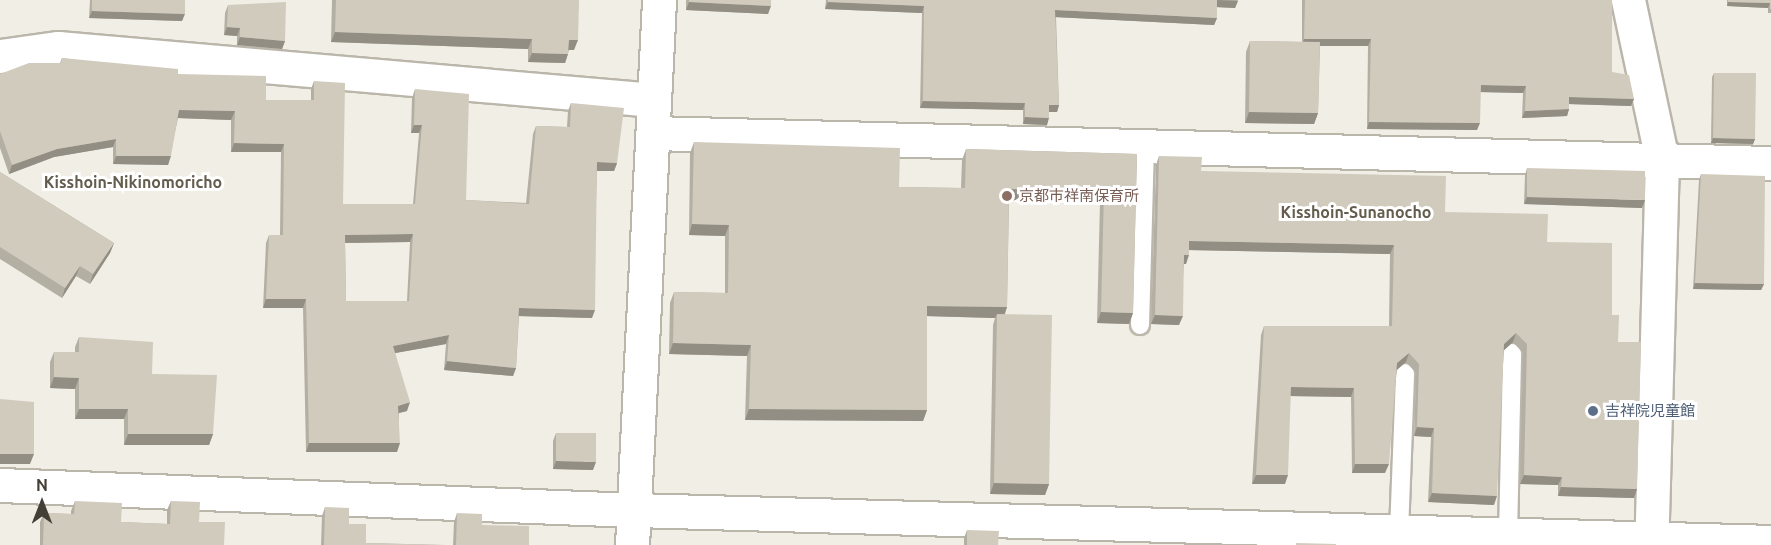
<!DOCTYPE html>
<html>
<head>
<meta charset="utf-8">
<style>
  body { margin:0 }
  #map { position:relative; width:1771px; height:545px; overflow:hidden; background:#f1eee6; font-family:Ubuntu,"Noto Sans JP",sans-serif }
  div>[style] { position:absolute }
  .roads { filter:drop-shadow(2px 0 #bbb6aa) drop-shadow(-2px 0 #bbb6aa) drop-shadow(0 2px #bbb6aa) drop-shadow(0 -2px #bbb6aa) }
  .service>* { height:18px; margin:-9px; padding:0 9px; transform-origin:9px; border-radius:9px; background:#fff }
  .minor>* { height:33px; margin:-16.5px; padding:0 16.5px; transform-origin:16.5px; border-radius:16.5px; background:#fff }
  .tertiary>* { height:33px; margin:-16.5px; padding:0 16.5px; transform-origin:16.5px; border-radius:16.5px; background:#fff }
  .wall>* { inset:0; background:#b4afa3 }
  .shaded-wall>* { inset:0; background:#928e84 }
  .building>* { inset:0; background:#d1cbbd }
  .dots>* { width:16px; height:16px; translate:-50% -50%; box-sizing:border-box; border:3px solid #fff; border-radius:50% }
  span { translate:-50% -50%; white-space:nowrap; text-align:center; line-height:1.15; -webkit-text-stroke:6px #fff; paint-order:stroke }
  .education-label { font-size:15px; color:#785e54 }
  .left { translate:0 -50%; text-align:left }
  .service-label { font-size:15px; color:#4e5e75 }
  .neighbourhood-label { font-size:16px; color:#645d4e; font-weight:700 }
  .north { position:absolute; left:12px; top:473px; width:60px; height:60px; -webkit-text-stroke:4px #fff; paint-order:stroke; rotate:0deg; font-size:16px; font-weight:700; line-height:24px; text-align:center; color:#433f36 }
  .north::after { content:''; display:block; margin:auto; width:21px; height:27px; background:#433f36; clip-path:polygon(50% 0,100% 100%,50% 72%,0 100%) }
</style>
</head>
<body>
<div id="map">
  <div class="roads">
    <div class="service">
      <div style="left:1140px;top:325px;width:179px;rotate:-88.4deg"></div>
      <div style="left:1399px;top:532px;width:159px;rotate:-87.8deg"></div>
      <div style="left:1508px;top:535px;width:182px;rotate:-88.7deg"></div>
    </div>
    <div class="minor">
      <div style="left:1628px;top:0;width:164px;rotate:78deg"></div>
      <div style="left:1662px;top:160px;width:385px;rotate:91.6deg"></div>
      <div style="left:0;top:56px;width:59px;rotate:-7.9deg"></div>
      <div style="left:58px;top:48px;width:598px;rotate:4.99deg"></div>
      <div style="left:653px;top:133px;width:1118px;rotate:1.54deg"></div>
      <div style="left:0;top:485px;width:634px;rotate:2.26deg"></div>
      <div style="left:634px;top:510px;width:1137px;rotate:1.61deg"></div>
    </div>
    <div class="tertiary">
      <div style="left:632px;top:545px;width:546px;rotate:-87.16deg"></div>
    </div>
  </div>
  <div class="wall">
    <div style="clip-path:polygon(90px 0,185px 0,182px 21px,89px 18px)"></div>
    <div style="clip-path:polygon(332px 0,579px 0,574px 50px,569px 50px,565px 63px,528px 62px,528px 49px,331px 42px)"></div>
    <div style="clip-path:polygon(686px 0,771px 0,768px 14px,686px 10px)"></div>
    <div style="clip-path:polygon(826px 0,1238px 0,1235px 8px,1217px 7px,1217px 18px,1214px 25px,1056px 17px,1059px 105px,1057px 112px,1049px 112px,1047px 125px,1023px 124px,1023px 110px,920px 108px,922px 13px,825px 9px)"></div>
    <div style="clip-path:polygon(1302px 0,1612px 0,1612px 72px,1634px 99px,1631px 106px,1569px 104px,1569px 109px,1567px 116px,1522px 118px,1523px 93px,1480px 92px,1477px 130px,1367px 129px,1368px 46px,1320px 46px,1318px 113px,1314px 124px,1245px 123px,1246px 52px,1250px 41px,1302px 42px)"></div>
    <div style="clip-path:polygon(1727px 0,1771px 0,1771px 13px,1768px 13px,1768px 8px,1727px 6px)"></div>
    <div style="clip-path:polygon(228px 5px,285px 41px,282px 49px,237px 45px,237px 36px,224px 35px,225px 13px)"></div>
    <div style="clip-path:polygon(evenodd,62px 58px,178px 74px,266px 100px,311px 100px,311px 89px,314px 81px,343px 204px,413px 204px,419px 133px,411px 133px,412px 98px,415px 89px,466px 200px,526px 203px,533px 134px,536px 126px,567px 127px,568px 111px,571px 103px,617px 163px,614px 171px,597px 171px,592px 318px,519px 316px,516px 368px,513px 376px,444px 370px,446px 344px,395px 353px,407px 411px,399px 413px,397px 452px,306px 452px,303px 308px,263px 308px,266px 243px,269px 235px,280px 235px,281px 152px,231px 152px,231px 120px,178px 118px,168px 165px,113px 164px,113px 147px,54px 157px,9px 174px,0 148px,0 74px,60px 63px,62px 58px,410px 242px,407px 301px,346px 301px,345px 243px,410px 242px)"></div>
    <div style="clip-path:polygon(1714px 73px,1755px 139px,1753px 144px,1711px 143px,1712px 77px)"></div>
    <div style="clip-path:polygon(694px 142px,899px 187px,961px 188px,962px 160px,966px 149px,1137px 154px,1133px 313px,1129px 324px,1097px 323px,1100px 202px,1009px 200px,1007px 307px,1005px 314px,1049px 484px,1045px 495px,990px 494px,993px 325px,995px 318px,927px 316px,927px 410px,923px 421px,745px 420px,747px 356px,669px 354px,670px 303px,674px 292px,725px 293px,725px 236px,689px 235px,690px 153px)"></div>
    <div style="clip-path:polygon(1159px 156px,1201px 171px,1445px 212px,1547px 242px,1612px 315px,1618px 342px,1634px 498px,1558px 496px,1558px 485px,1520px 484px,1523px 353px,1513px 342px,1504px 350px,1494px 505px,1428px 502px,1431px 437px,1414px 436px,1416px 373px,1406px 362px,1397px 370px,1385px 473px,1352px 473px,1351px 397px,1290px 396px,1285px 484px,1252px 484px,1261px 335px,1264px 326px,1389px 326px,1390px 254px,1189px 250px,1186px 264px,1184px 264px,1179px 325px,1151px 324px,1156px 165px)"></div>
    <div style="clip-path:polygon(1527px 168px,1642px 208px,1524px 204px,1525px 175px)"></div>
    <div style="clip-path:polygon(0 172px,114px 243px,110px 253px,90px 284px,76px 276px,62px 298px,0 259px)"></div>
    <div style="clip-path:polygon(1701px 174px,1764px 284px,1761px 290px,1693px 289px,1699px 180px)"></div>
    <div style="clip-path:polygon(79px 337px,152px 374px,213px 434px,209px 445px,124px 445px,124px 419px,75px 419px,75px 389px,50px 388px,50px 362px,54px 352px,75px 352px,75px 347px)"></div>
    <div style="clip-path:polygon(556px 433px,593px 470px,553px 469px,553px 441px)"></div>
    <div style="clip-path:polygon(75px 501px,121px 522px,167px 524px,167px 510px,171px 501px,199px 522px,224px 545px,40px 545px,40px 522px,44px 513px,71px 514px,71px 511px)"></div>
    <div style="clip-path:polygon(325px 507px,349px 524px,366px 543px,444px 545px,321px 545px,322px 516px)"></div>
    <div style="clip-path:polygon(457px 513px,482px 525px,529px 545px,453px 545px,454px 522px)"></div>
    <div style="clip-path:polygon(967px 530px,998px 545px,964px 545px,964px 538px)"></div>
  </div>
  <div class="shaded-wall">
    <div style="clip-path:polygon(1217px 0,1238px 1px,1235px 8px,1214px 7px)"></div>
    <div style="clip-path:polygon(689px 2px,771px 6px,768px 14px,686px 10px)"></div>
    <div style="clip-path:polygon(828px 2px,924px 6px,922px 13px,825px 9px)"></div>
    <div style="clip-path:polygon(1728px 2px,1770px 3px,1768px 8px,1727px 6px)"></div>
    <div style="clip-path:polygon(1055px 10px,1217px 18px,1214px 25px,1053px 17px)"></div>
    <div style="clip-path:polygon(92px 11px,185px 14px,182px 21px,89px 18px)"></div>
    <div style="clip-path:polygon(227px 27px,240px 28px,237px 36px,224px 35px)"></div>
    <div style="clip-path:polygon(335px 32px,532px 39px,528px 49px,331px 42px)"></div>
    <div style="clip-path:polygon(240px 37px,285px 41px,282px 49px,237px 45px)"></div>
    <div style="clip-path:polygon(1304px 39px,1371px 39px,1368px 46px,1302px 46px)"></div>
    <div style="clip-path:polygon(569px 40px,578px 40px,574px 50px,565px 50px)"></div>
    <div style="clip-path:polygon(532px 53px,568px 54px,565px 63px,528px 62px)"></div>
    <div style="clip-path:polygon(1481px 85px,1526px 86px,1523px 93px,1478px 92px)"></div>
    <div style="clip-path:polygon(1569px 97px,1634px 99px,1631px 106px,1567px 104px)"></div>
    <div style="clip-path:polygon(923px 101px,1025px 103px,1023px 110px,920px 108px)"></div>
    <div style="clip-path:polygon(1049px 105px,1059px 105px,1057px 112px,1047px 112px)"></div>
    <div style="clip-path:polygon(1569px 109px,1567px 116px,1522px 118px,1525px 111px)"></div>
    <div style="clip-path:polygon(179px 110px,235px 111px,231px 120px,176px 118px)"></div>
    <div style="clip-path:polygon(1249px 112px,1318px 113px,1314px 124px,1245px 123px)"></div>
    <div style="clip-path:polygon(1025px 117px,1049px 118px,1047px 125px,1023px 124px)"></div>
    <div style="clip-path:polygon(1369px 122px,1480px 123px,1477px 130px,1367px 129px)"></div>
    <div style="clip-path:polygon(414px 125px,422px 125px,419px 133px,411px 133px)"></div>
    <div style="clip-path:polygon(1713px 138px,1755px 139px,1753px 144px,1711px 143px)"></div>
    <div style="clip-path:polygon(116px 139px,113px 147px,54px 157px,9px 174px,12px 165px,57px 149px)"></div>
    <div style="clip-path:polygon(234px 143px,284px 144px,281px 152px,231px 152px)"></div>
    <div style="clip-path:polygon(116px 156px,171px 156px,168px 165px,113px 164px)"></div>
    <div style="clip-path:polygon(597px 162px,617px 163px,614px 171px,594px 171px)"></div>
    <div style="clip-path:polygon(1009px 189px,1104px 191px,1100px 202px,1005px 200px)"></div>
    <div style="clip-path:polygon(1527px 197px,1645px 200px,1642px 208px,1524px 204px)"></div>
    <div style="clip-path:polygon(692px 224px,729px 225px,725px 236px,689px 235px)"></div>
    <div style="clip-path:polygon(413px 234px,410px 242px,342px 243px,345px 235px)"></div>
    <div style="clip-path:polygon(1189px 241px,1394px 245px,1390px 254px,1186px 250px)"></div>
    <div style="clip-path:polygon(114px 243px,110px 253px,90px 284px,93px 274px)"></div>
    <div style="clip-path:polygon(1184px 255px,1189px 255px,1186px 264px,1181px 264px)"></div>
    <div style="clip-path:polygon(80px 266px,76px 276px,62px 298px,65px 288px)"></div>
    <div style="clip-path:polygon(1695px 283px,1764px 284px,1761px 290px,1693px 289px)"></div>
    <div style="clip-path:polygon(266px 299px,306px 299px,303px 308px,263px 308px)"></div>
    <div style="clip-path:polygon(927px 306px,1007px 307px,1003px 318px,997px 314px,995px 318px,923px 316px)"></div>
    <div style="clip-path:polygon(519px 308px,595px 310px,592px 318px,516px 316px)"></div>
    <div style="clip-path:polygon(1101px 312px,1133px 313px,1129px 324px,1097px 323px)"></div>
    <div style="clip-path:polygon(1155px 315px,1183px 316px,1179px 325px,1151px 324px)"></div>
    <div style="clip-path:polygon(1516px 333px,1513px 342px,1501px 353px,1504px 344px)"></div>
    <div style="clip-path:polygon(449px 335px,446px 344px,390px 354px,393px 346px)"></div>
    <div style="clip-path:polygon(673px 343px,751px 345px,747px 356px,669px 354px)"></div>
    <div style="clip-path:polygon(1409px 353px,1406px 362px,1394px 372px,1397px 363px)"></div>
    <div style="clip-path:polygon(447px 361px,516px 368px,513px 376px,444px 370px)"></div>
    <div style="clip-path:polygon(54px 377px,79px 378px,75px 389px,50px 388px)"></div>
    <div style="clip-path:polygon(1291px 387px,1354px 388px,1351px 397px,1287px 396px)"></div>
    <div style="clip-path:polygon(410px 402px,407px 411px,395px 414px,398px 406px)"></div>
    <div style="clip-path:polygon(79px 409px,128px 409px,124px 419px,75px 419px)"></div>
    <div style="clip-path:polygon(749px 409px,927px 410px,923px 421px,745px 420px)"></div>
    <div style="clip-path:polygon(1417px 427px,1434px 428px,1431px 437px,1414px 436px)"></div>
    <div style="clip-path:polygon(128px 434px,213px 434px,209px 445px,124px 445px)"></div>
    <div style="clip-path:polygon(309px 443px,400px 443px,397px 452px,306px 452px)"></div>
    <div style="clip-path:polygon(0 454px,34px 454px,30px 464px,0 464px)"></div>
    <div style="clip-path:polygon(556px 461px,596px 462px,593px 470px,553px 469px)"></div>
    <div style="clip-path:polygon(1355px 464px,1389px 464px,1385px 473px,1352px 473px)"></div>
    <div style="clip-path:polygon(1256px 475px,1288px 475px,1285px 484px,1252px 484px)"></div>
    <div style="clip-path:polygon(1524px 475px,1562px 477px,1558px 485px,1520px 484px)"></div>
    <div style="clip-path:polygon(994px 483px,1049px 484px,1045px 495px,990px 494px)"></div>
    <div style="clip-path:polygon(1561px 487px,1637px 489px,1634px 498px,1558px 496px)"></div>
    <div style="clip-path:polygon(1432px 493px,1497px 496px,1494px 505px,1428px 502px)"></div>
  </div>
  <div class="building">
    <div style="clip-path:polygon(92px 0,185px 0,185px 14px,92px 11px)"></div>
    <div style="clip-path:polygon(336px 0,579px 0,578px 40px,569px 40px,568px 54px,532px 53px,532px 39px,335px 32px)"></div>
    <div style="clip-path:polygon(689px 0,771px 0,771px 6px,689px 2px)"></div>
    <div style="clip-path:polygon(828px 0,1217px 0,1217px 18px,1055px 10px,1059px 105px,1049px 105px,1049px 118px,1025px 117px,1025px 103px,923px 101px,924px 6px,828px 2px)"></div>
    <div style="clip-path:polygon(1305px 0,1612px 0,1612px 72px,1629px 75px,1634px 99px,1569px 97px,1569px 109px,1525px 111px,1526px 86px,1481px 85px,1480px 123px,1369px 122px,1371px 39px,1304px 39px)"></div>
    <div style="clip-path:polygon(1728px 0,1771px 0,1771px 9px,1770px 9px,1770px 3px,1728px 2px)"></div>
    <div style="clip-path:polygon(286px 2px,285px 41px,240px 37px,240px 28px,227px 27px,228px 5px)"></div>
    <div style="clip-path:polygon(1250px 41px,1320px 42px,1318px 113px,1249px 112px)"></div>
    <div style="clip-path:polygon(evenodd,62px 58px,178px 69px,178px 74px,266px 76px,266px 100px,314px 100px,314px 81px,345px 83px,343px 204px,415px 204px,422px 125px,414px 125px,415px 89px,469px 94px,466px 200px,529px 204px,536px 126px,570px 127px,571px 103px,624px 108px,617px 163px,597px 162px,595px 310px,519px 308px,516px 368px,447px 361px,449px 335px,393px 346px,410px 402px,398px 406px,400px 443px,309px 443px,306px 299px,266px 299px,269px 235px,283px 235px,284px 144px,234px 143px,235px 111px,179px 110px,171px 156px,116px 156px,116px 139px,57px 149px,12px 165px,0 131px,0 74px,29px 63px,61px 63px,62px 58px,413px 234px,409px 301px,346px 301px,345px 235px,413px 234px)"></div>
    <div style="clip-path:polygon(1714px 73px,1756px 73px,1755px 139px,1713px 138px)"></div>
    <div style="clip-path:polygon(694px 142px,900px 148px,899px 187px,965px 188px,966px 149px,1137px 154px,1133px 313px,1101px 312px,1104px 191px,1009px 189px,1007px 307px,927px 306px,927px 410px,749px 409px,751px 345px,673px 343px,674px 292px,728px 293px,729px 225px,692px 224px)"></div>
    <div style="clip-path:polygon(1159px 156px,1202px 157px,1201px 171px,1446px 176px,1445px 212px,1548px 214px,1547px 242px,1612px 243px,1612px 315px,1619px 315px,1618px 342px,1641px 342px,1637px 489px,1561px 487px,1562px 477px,1524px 475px,1527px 344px,1516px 333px,1504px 344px,1497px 496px,1432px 493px,1434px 428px,1417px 427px,1419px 364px,1409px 353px,1397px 363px,1389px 464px,1355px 464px,1354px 388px,1291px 387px,1288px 475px,1256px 475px,1264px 326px,1392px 326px,1394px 245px,1189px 241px,1189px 255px,1184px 255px,1183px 316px,1155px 315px)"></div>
    <div style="clip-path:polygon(1527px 168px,1645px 171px,1645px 200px,1527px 197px)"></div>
    <div style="clip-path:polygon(0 172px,114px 243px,93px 274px,80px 266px,65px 288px,0 247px)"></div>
    <div style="clip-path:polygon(1701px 174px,1765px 176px,1764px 284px,1695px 283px)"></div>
    <div style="clip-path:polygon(997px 314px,1052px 315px,1049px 484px,994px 483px)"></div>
    <div style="clip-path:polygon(79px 337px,153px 342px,152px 374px,217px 375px,213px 434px,128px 434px,128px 409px,79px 409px,79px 378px,54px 377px,54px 352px,79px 352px)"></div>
    <div style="clip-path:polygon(0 399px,34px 402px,34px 454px,0 454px)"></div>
    <div style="clip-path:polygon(556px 433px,596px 433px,596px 462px,556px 461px)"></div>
    <div style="clip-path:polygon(75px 501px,122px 503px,121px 522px,170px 524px,171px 501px,200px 502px,199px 522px,225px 522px,224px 545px,43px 545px,44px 513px,74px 514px)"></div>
    <div style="clip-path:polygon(325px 507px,349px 508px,349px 524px,366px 524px,366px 543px,444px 545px,324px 545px)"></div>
    <div style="clip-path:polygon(457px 513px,482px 514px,482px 525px,529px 526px,529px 545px,456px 545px)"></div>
    <div style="clip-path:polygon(967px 530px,999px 531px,998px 545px,967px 545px)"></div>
    <div style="clip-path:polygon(1296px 543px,1336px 544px,1336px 545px,1296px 545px)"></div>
  </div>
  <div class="dots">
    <div style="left:1007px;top:196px;background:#8d6e63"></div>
    <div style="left:1593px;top:411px;background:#5c6f8a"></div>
  </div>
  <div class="education-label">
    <span class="left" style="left:1019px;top:196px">京都市祥南保育所</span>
  </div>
  <div class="service-label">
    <span class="left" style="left:1605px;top:411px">吉祥院児童館</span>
  </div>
  <div class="neighbourhood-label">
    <span style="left:133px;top:182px">Kisshoin-Nikinomoricho</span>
    <span style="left:1356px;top:212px">Kisshoin-Sunanocho</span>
  </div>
  <div class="north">N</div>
</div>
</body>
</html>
